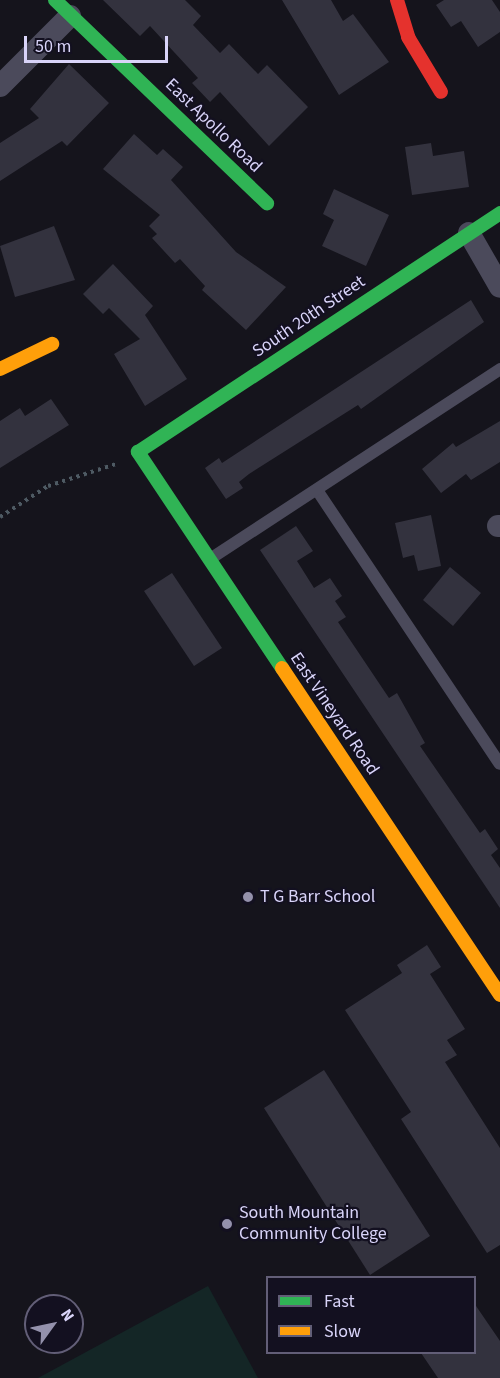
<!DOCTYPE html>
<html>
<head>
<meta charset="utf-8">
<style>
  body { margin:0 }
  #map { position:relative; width:500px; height:1378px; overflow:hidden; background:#15141c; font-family:"Source Sans 3",sans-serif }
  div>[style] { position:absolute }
  .green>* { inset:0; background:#142626 }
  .building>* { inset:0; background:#33323e }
  .path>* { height:4px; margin-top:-2px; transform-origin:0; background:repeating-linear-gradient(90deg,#4e5a63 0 3px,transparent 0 7.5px) }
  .lane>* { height:12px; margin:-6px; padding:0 6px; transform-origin:6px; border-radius:6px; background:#4b4a5b }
  .street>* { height:22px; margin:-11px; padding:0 11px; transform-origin:11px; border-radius:11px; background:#4b4a5b }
  .fast>* { height:14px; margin:-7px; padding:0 7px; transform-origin:7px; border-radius:7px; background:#30b455 }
  .slow>* { height:14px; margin:-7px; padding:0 7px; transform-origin:7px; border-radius:7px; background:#ff9f0a }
  .jam>* { height:14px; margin:-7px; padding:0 7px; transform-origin:7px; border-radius:7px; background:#e5322d }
  .dots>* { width:16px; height:16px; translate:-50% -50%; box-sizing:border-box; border:3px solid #131020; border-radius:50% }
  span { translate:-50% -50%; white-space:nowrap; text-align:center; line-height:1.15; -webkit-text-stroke:4.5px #131020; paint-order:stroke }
  .street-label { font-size:18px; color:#d9d4f9 }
  .poi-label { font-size:18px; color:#d9d4f9 }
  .left { translate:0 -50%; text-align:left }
  .legend { position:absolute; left:266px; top:1276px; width:210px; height:78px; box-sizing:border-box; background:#131020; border:2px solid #625e77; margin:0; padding:8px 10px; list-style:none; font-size:18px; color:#d9d4f9 }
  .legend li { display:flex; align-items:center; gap:12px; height:30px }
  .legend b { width:30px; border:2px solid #625e77 }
  .north { position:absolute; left:24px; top:1294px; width:60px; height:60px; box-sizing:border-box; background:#131020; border:2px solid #625e77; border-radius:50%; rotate:57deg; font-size:16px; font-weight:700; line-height:24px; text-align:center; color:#d9d4f9 }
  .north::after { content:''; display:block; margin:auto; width:21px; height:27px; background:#9491ac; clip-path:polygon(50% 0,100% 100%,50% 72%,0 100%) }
  .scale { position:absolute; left:24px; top:36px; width:144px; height:27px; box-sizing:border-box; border:3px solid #d9d4f9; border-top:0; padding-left:8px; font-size:18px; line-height:21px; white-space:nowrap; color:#d9d4f9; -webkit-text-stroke:4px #131020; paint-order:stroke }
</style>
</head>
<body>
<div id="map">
  <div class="green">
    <div style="clip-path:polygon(208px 1286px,258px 1378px,38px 1378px)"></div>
  </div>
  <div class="building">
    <div style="clip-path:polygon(103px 0,185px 0,201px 16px,193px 25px,220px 53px,229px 44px,258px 74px,267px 65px,308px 107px,269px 146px,220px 92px,210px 102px,192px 83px,198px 78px,150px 26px,140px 36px)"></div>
    <div style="clip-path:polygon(282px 0,331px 0,343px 21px,353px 14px,389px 62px,339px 95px)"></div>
    <div style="clip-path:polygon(444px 0,492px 0,500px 12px,500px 32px,478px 47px,461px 21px,451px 27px,436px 5px)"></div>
    <div style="clip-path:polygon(69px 64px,109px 103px,67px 146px,62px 141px,0 181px,0 143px,39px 118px,30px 109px)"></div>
    <div style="clip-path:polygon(134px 134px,157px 155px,163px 149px,183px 167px,171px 180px,236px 252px,286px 287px,246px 330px,202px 290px,205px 286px,180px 259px,175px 263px,152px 238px,157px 234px,149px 226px,160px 215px,103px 169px)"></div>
    <div style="clip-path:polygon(431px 143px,433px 156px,464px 151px,469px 187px,412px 195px,405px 147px)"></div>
    <div style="clip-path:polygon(334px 189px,389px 215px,366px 266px,322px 246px,334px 220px,323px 214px)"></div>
    <div style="clip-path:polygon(54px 226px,75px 280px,15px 297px,0 246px)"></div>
    <div style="clip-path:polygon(113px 264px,153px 306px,145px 315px,187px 379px,145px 406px,114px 354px,140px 339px,109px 308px,103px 314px,83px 294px)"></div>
    <div style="clip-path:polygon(471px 300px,484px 322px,361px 409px,358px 405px,249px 474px,239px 482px,243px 488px,226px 499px,205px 468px,219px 458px,222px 463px)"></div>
    <div style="clip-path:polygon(51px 399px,69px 425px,0 468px,0 421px,20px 408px,25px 416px)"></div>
    <div style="clip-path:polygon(500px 421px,500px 462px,471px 480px,466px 474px,441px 493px,422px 469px,453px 443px,456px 447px)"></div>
    <div style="clip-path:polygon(431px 515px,441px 566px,418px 571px,414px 555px,403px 558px,395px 523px)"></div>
    <div style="clip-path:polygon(296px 526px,313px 551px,297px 561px,314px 588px,330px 578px,342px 596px,335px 601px,346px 617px,338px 622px,389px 698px,397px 693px,425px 743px,420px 746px,480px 833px,485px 829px,498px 849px,491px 855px,500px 868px,500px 908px,260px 550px)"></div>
    <div style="clip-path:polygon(450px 567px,481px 593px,453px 626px,423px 600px)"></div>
    <div style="clip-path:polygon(172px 573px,222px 648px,194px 666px,144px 591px)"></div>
    <div style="clip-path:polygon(427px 945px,441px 967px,430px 974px,465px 1029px,447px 1040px,457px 1055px,445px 1062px,500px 1148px,500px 1245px,487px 1253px,401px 1119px,411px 1112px,345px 1010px,402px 973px,397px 965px)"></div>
    <div style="clip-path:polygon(324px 1070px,430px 1236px,370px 1275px,264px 1108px)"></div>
    <div style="clip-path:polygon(474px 1303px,500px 1341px,500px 1378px,438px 1378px,421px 1353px,474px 1353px)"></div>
  </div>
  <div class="path">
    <div style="left:0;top:517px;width:57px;rotate:-32.9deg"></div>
    <div style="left:48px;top:486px;width:71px;rotate:-17.9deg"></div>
  </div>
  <div class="lane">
    <div style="left:317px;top:490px;width:329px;rotate:56.3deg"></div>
    <div style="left:210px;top:559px;width:347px;rotate:-33.2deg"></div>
  </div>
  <div class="street">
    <div style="left:0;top:86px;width:99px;rotate:-45deg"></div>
    <div style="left:469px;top:233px;width:62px;rotate:60.1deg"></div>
    <div style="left:498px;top:526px;width:2px"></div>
  </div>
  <div class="fast">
    <div style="left:55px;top:0;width:294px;rotate:43.8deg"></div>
    <div style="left:282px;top:668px;width:260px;rotate:-123.7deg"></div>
    <div style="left:138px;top:452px;width:434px;rotate:-33.4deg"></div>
  </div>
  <div class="slow">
    <div style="left:0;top:369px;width:58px;rotate:-25.7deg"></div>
    <div style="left:282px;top:668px;width:393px;rotate:56.3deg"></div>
  </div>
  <div class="jam">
    <div style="left:397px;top:0;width:39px;rotate:73deg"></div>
    <div style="left:408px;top:37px;width:64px;rotate:59deg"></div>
  </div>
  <div class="dots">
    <div style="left:248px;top:897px;background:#9491ac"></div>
    <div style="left:227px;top:1224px;background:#9491ac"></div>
  </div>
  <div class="street-label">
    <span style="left:213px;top:126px;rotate:44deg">East Apollo Road</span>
    <span style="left:309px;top:317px;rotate:-34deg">South 20th Street</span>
    <span style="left:334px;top:714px;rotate:56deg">East Vineyard Road</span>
  </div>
  <div class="poi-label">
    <span class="left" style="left:260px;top:897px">T G Barr School</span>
    <span class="left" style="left:239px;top:1224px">South Mountain<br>Community College</span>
  </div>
  <ul class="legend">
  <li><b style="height:8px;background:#30b455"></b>Fast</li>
  <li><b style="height:8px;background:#ff9f0a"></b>Slow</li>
  </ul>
  <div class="north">N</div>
  <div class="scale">50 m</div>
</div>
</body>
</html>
